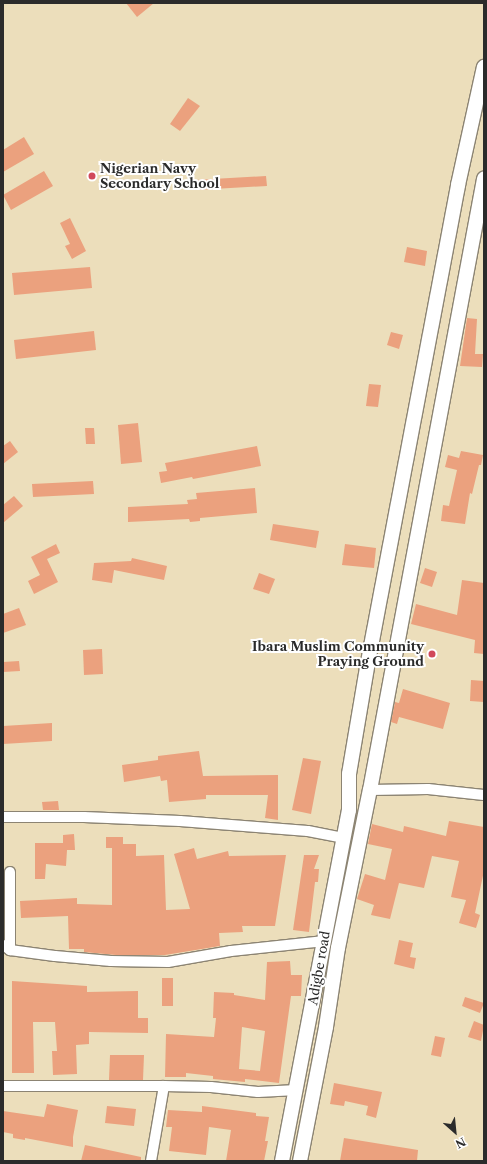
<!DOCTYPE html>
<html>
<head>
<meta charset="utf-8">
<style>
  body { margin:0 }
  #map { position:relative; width:487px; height:1164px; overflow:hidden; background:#ecdebb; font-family:"Libre Caslon Text",serif }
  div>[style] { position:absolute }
  .building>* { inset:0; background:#eba17e }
  .roads { filter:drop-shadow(1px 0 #8c8473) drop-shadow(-1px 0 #8c8473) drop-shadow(0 1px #8c8473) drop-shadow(0 -1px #8c8473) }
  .minor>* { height:10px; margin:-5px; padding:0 5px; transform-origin:5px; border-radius:5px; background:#fff }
  .secondary>* { height:14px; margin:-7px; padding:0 7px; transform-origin:7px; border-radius:7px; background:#fff }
  .dots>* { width:11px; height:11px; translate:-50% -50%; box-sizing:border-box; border:2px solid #fff; border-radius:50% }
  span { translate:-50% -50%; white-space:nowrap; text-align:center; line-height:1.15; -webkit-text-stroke:4px #fff; paint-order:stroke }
  .poi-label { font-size:13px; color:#2b2b2b; font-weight:700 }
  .left { translate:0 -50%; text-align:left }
  .right { translate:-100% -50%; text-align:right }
  .street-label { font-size:13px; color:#2b2b2b }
  .frame { position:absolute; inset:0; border:4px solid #2b2b2b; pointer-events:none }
  .north { position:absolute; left:435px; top:1112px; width:40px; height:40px; -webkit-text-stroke:3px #fff; paint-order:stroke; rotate:153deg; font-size:11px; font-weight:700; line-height:16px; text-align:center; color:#2b2b2b }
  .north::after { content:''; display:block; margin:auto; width:14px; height:18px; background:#2b2b2b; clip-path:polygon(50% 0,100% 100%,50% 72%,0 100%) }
</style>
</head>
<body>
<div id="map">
  <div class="building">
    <div style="clip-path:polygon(126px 3px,154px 3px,137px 17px)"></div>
    <div style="clip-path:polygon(188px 98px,200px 106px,180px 131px,170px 124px)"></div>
    <div style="clip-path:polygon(24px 137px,34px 154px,3px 172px,3px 150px)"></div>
    <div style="clip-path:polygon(44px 171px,53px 186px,11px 210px,3px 195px)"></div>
    <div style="clip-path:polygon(266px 176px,267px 186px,196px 190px,195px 180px)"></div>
    <div style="clip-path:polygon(70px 218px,86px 251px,72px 259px,65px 246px,70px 244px,60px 223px)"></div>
    <div style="clip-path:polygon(407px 247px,427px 251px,425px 266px,404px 262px)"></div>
    <div style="clip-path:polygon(90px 267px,92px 288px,14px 295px,12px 273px)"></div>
    <div style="clip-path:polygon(467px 318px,477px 319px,475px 354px,483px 354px,482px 367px,460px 366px)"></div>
    <div style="clip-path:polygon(94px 331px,96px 350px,16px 359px,14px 340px)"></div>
    <div style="clip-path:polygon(391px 332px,403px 335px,399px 349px,387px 345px)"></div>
    <div style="clip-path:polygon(369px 384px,381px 385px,378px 407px,366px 406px)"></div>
    <div style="clip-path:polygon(138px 423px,142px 462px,121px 464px,118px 425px)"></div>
    <div style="clip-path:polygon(85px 428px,94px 428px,95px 444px,86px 444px)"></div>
    <div style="clip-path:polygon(10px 441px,18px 452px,3px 464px,3px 446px)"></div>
    <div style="clip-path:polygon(257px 446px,261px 466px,193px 479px,192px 477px,161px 483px,159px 472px,167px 471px,165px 463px)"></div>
    <div style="clip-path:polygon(461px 451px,483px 455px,481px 465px,479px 465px,472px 494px,470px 493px,465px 524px,441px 521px,443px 505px,449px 506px,457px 470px,445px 467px,448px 455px,459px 458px)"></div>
    <div style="clip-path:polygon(93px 481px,94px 494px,33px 497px,32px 484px)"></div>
    <div style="clip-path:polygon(255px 488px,257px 513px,200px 518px,200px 521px,190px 522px,189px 519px,128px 522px,128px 507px,188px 504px,187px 500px,197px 499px,196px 493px)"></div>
    <div style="clip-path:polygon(14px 496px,23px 506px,3px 523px,3px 505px)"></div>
    <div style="clip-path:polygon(273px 524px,319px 531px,316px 548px,270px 540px)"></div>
    <div style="clip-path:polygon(56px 544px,60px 553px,47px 559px,58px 582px,34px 594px,28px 581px,40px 575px,31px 557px)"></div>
    <div style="clip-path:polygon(345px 544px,376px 548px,374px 568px,342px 565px)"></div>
    <div style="clip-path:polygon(132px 558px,167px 566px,164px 580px,114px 570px,112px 583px,92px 580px,94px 563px,131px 561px)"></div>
    <div style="clip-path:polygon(425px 568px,437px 572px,432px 587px,420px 583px)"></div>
    <div style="clip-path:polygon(259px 573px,275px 579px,269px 594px,253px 589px)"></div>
    <div style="clip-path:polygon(462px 580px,484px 583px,484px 654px,474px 653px,475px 640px,411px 624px,416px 604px,457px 615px)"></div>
    <div style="clip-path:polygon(19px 608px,26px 625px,3px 633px,3px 614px)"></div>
    <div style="clip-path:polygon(102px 649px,103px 674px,84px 675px,83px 650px)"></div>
    <div style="clip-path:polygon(19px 661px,20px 671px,3px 672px,3px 662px)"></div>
    <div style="clip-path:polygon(471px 680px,484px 681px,484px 702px,470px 701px)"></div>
    <div style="clip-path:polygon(403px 689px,450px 703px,443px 729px,399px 717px,397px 724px,391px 722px,395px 702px,399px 703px)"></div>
    <div style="clip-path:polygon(52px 723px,52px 741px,3px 744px,3px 726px)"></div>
    <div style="clip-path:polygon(199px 751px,203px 776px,278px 775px,278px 820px,265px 818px,268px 795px,206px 795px,206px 799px,169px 802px,167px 780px,161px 781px,160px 776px,124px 782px,122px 765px,158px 760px,158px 756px)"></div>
    <div style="clip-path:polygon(303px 758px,321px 761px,311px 814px,292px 810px)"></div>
    <div style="clip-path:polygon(58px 801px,59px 810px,43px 810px,42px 802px)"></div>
    <div style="clip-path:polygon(449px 821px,484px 827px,484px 871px,475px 913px,480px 915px,476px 928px,459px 923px,466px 900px,451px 897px,459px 861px,432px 856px,424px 888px,399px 883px,390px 919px,371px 915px,374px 905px,357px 899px,365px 874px,385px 880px,392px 849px,368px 844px,372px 824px,403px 832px,404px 826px,446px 836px)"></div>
    <div style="clip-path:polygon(74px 834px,75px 850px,67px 850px,66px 866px,46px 864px,45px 879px,35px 879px,35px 843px,63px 843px,63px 835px)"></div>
    <div style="clip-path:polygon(106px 837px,123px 837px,123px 844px,136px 844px,136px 856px,164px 855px,166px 910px,190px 909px,174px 854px,194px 848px,197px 859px,228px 851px,229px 856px,286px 855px,275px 926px,242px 926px,243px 932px,219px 933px,220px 946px,165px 955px,116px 955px,84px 952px,84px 949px,69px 949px,68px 916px,21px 918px,20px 901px,77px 898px,77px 904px,112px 905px,112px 848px,106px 848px)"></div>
    <div style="clip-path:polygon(304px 855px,319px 855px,314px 869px,319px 869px,318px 882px,315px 882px,309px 932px,293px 930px)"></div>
    <div style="clip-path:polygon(399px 940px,413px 943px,410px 957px,416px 958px,414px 969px,394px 964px)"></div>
    <div style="clip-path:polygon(evenodd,290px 961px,291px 975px,302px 975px,301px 996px,291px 996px,279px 1083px,245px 1079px,245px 1082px,213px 1079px,213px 1076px,186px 1073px,186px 1077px,165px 1077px,166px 1034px,214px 1037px,216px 1018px,213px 1018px,214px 992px,234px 993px,234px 995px,265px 1000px,267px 962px,290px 961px,242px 1027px,265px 1031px,260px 1071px,239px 1069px,242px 1027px)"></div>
    <div style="clip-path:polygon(162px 978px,173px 978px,173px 1006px,162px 1006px)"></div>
    <div style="clip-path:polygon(12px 981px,87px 986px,87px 992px,138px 991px,138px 1018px,148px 1018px,148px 1033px,89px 1032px,89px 1044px,76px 1045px,77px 1074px,53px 1075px,52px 1051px,57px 1051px,55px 1022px,33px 1022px,34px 1073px,12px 1073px)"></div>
    <div style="clip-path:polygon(465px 997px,484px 1003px,480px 1013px,462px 1006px)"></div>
    <div style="clip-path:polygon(474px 1021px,484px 1025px,481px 1041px,468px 1037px)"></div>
    <div style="clip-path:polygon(435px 1036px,445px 1038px,441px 1057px,431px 1055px)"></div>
    <div style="clip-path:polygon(110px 1055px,144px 1055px,143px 1080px,109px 1080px)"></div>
    <div style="clip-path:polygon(334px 1083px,382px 1092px,376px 1118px,366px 1115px,368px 1106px,345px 1101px,344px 1106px,330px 1104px)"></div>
    <div style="clip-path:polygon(47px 1104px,78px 1110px,73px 1137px,73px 1147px,25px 1138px,25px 1140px,13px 1138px,13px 1134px,3px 1132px,3px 1111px,44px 1117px)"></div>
    <div style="clip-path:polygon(107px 1106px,136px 1109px,134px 1126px,105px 1123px)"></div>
    <div style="clip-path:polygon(202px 1106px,256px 1113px,256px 1116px,269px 1117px,265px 1141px,268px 1141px,264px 1161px,226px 1161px,231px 1130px,209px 1127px,206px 1155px,169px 1151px,172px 1127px,166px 1127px,168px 1110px,202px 1112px)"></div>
    <div style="clip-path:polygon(344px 1138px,418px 1150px,417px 1161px,340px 1161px)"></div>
    <div style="clip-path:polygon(85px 1145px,141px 1157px,141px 1161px,81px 1161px)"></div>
  </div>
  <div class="roads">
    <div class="minor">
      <div style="left:370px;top:790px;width:58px;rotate:-1deg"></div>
      <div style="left:428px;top:789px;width:56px;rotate:6.1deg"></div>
      <div style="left:3px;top:817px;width:81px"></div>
      <div style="left:84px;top:817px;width:96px;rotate:2.4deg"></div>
      <div style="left:180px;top:821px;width:128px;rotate:4.5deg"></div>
      <div style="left:308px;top:831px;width:37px;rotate:11deg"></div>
      <div style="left:3px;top:945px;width:9px;rotate:36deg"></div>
      <div style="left:10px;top:950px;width:45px;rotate:7.6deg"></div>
      <div style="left:55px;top:956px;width:56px;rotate:5.1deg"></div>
      <div style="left:111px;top:961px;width:57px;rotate:1deg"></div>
      <div style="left:168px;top:962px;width:64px;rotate:-9.9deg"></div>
      <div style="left:231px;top:951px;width:94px;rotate:-6.1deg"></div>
      <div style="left:10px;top:950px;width:78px;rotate:-90deg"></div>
      <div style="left:3px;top:1086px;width:161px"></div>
      <div style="left:164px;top:1086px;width:47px;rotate:1.2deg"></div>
      <div style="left:211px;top:1087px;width:47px;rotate:6.1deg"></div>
      <div style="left:258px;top:1092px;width:39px;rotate:-3deg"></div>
      <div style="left:151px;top:1161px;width:76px;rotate:-80.2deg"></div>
    </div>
    <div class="secondary">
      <div style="left:282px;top:1161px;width:357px;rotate:-79.2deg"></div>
      <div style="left:349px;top:810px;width:36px;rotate:-90deg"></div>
      <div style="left:349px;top:774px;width:114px;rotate:-80.4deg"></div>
      <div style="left:368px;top:662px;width:485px;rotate:-79.3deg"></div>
      <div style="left:458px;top:185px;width:121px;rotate:-77.6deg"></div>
      <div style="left:300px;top:1161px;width:136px;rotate:-79deg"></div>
      <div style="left:326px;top:1027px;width:80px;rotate:-81.4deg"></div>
      <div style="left:338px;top:948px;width:161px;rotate:-78.6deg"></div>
      <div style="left:370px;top:790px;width:622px;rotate:-79.43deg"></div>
    </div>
  </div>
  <div class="dots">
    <div style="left:92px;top:176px;background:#d1495b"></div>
    <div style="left:432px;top:654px;background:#d1495b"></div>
  </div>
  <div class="poi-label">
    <span class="left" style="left:100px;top:176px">Nigerian Navy<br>Secondary School</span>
    <span class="right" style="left:424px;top:654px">Ibara Muslim Community<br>Praying Ground</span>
  </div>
  <div class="street-label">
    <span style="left:319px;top:968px;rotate:-80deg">Adigbe road</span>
  </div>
  <div class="frame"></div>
  <div class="north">N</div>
</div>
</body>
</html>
